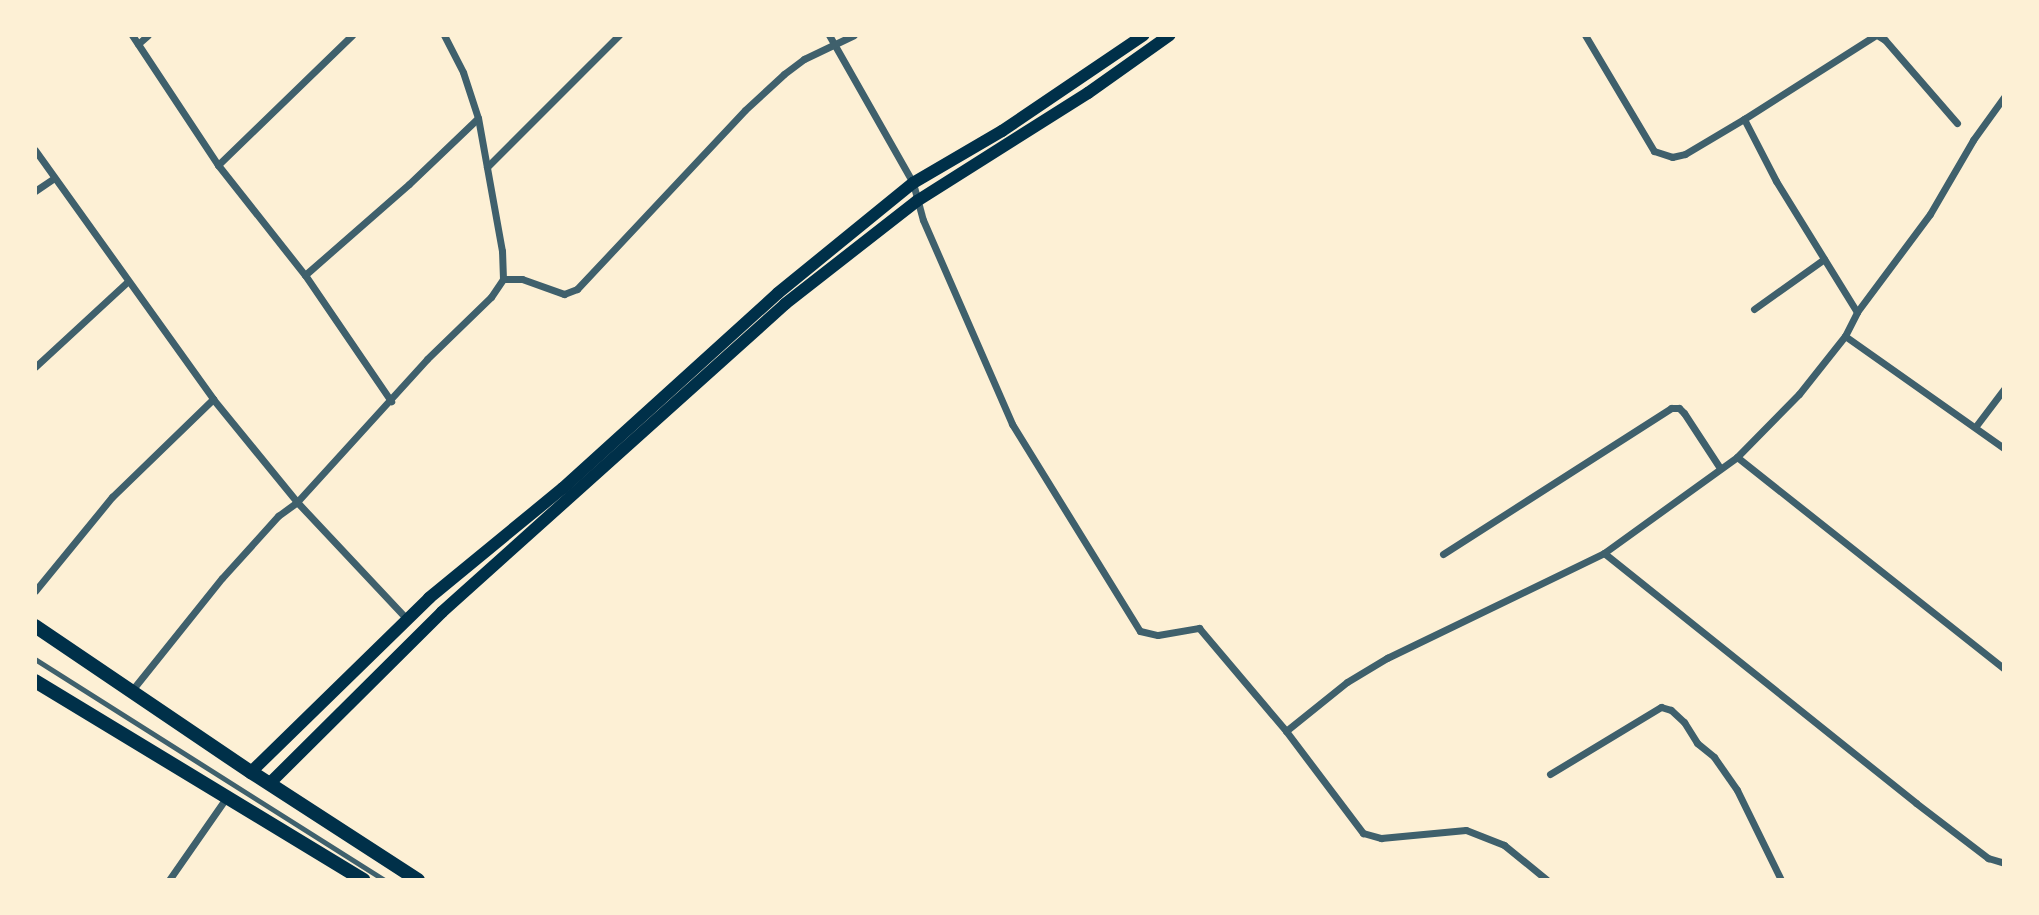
<!DOCTYPE html>
<html>
<head>
<meta charset="utf-8">
<style>
  body { margin:0 }
  #map { position:relative; width:2039px; height:915px; overflow:hidden; background:#fdf0d5; font-family:"Asap Condensed",sans-serif }
  div>[style] { position:absolute }
  .service>* { height:4.5px; margin:-2.25px; padding:0 2.25px; transform-origin:2.25px; border-radius:2.25px; background:#3f606c }
  .minor>* { height:7px; margin:-3.5px; padding:0 3.5px; transform-origin:3.5px; border-radius:3.5px; background:#3f606c }
  .secondary>* { height:12px; margin:-6px; padding:0 6px; transform-origin:6px; border-radius:6px; background:#003049 }
  .trunk>* { height:14px; margin:-7px; padding:0 7px; transform-origin:7px; border-radius:7px; background:#003049 }
  span { translate:-50% -50%; white-space:nowrap; text-align:center; line-height:1.15; -webkit-text-stroke:5px #fdf0d5; paint-order:stroke }
  .frame { position:absolute; inset:0; border:37px solid #fdf0d5; pointer-events:none }
</style>
</head>
<body>
<div id="map">
  <div class="service">
    <div style="left:35px;top:659px;width:413px;rotate:32.3deg"></div>
  </div>
  <div class="minor">
    <div style="left:132px;top:35px;width:156px;rotate:56.5deg"></div>
    <div style="left:218px;top:165px;width:140px;rotate:51.7deg"></div>
    <div style="left:305px;top:275px;width:153px;rotate:55.7deg"></div>
    <div style="left:829px;top:35px;width:170px;rotate:60.4deg"></div>
    <div style="left:913px;top:183px;width:38px;rotate:75deg"></div>
    <div style="left:923px;top:220px;width:223px;rotate:66.4deg"></div>
    <div style="left:1012px;top:424px;width:243px;rotate:58.3deg"></div>
    <div style="left:1140px;top:631px;width:18px;rotate:13deg"></div>
    <div style="left:1158px;top:635px;width:42px;rotate:-9.7deg"></div>
    <div style="left:1199px;top:628px;width:135px;rotate:49.8deg"></div>
    <div style="left:1286px;top:731px;width:128px;rotate:53deg"></div>
    <div style="left:1363px;top:833px;width:19px;rotate:16deg"></div>
    <div style="left:1381px;top:838px;width:85px;rotate:-5.4deg"></div>
    <div style="left:1466px;top:830px;width:41px;rotate:21.5deg"></div>
    <div style="left:1504px;top:845px;width:55px;rotate:39.1deg"></div>
    <div style="left:1585px;top:35px;width:135px;rotate:59.3deg"></div>
    <div style="left:1654px;top:151px;width:19px;rotate:18deg"></div>
    <div style="left:1672px;top:157px;width:13px;rotate:-13deg"></div>
    <div style="left:1685px;top:154px;width:69px;rotate:-30.7deg"></div>
    <div style="left:1744px;top:119px;width:156px;rotate:-32.5deg"></div>
    <div style="left:1877px;top:35px;width:9px;rotate:32deg"></div>
    <div style="left:1885px;top:40px;width:110px;rotate:49.1deg"></div>
    <div style="left:138px;top:44px;width:13px;rotate:-42deg"></div>
    <div style="left:1744px;top:119px;width:70px;rotate:62.7deg"></div>
    <div style="left:1776px;top:181px;width:154px;rotate:58.3deg"></div>
    <div style="left:35px;top:150px;width:306px;rotate:54.4deg"></div>
    <div style="left:213px;top:399px;width:133px;rotate:50.8deg"></div>
    <div style="left:297px;top:502px;width:161px;rotate:46.8deg"></div>
    <div style="left:218px;top:165px;width:187px;rotate:-44.1deg"></div>
    <div style="left:487px;top:167px;width:187px;rotate:-45deg"></div>
    <div style="left:35px;top:191px;width:23px;rotate:-34deg"></div>
    <div style="left:305px;top:275px;width:138px;rotate:-41.2deg"></div>
    <div style="left:409px;top:184px;width:95px;rotate:-43.7deg"></div>
    <div style="left:503px;top:279px;width:19px"></div>
    <div style="left:522px;top:279px;width:45px;rotate:19.7deg"></div>
    <div style="left:564px;top:294px;width:14px;rotate:-21deg"></div>
    <div style="left:577px;top:289px;width:245px;rotate:-46.8deg"></div>
    <div style="left:745px;top:110px;width:53px;rotate:-42.7deg"></div>
    <div style="left:784px;top:74px;width:25px;rotate:-37deg"></div>
    <div style="left:804px;top:59px;width:55px;rotate:-25.6deg"></div>
    <div style="left:1754px;top:309px;width:86px;rotate:-35.5deg"></div>
    <div style="left:1845px;top:336px;width:194px;rotate:35.2deg"></div>
    <div style="left:35px;top:367px;width:125px;rotate:-42.7deg"></div>
    <div style="left:1976px;top:426px;width:46px;rotate:-52.9deg"></div>
    <div style="left:1737px;top:457px;width:341px;rotate:38.4deg"></div>
    <div style="left:1604px;top:553px;width:400px;rotate:38.7deg"></div>
    <div style="left:1916px;top:803px;width:91px;rotate:37.4deg"></div>
    <div style="left:1988px;top:858px;width:17px;rotate:17deg"></div>
    <div style="left:1443px;top:554px;width:271px;rotate:-32.6deg"></div>
    <div style="left:1671px;top:408px;width:8px"></div>
    <div style="left:1679px;top:408px;width:7px;rotate:45deg"></div>
    <div style="left:1684px;top:413px;width:66px;rotate:56.8deg"></div>
    <div style="left:35px;top:591px;width:122px;rotate:-50.7deg"></div>
    <div style="left:112px;top:497px;width:141px;rotate:-44.1deg"></div>
    <div style="left:133px;top:689px;width:142px;rotate:-51.3deg"></div>
    <div style="left:222px;top:578px;width:84px;rotate:-47.9deg"></div>
    <div style="left:278px;top:516px;width:24px;rotate:-36deg"></div>
    <div style="left:297px;top:502px;width:193px;rotate:-47.7deg"></div>
    <div style="left:427px;top:359px;width:89px;rotate:-44.1deg"></div>
    <div style="left:491px;top:297px;width:22px;rotate:-56deg"></div>
    <div style="left:503px;top:279px;width:28px;rotate:-92deg"></div>
    <div style="left:502px;top:251px;width:135px;rotate:-100.2deg"></div>
    <div style="left:478px;top:118px;width:48px;rotate:-108.1deg"></div>
    <div style="left:463px;top:72px;width:42px;rotate:-117.2deg"></div>
    <div style="left:1286px;top:731px;width:78px;rotate:-38.8deg"></div>
    <div style="left:1347px;top:682px;width:47px;rotate:-31deg"></div>
    <div style="left:1387px;top:658px;width:241px;rotate:-25.8deg"></div>
    <div style="left:1604px;top:553px;width:164px;rotate:-35.8deg"></div>
    <div style="left:1737px;top:457px;width:88px;rotate:-45.5deg"></div>
    <div style="left:1799px;top:394px;width:74px;rotate:-51.6deg"></div>
    <div style="left:1845px;top:336px;width:27px;rotate:-63deg"></div>
    <div style="left:1857px;top:312px;width:122px;rotate:-53.3deg"></div>
    <div style="left:1930px;top:214px;width:86px;rotate:-59.8deg"></div>
    <div style="left:1973px;top:140px;width:53px;rotate:-54.2deg"></div>
    <div style="left:1550px;top:774px;width:130px;rotate:-31.1deg"></div>
    <div style="left:1661px;top:707px;width:10px;rotate:17deg"></div>
    <div style="left:1671px;top:710px;width:18px;rotate:43deg"></div>
    <div style="left:1684px;top:722px;width:25px;rotate:58deg"></div>
    <div style="left:1697px;top:743px;width:22px;rotate:39deg"></div>
    <div style="left:1714px;top:757px;width:40px;rotate:55.1deg"></div>
    <div style="left:1737px;top:790px;width:100px;rotate:63.9deg"></div>
    <div style="left:169px;top:880px;width:100px;rotate:-55.2deg"></div>
  </div>
  <div class="secondary">
    <div style="left:251px;top:772px;width:249px;rotate:-44.3deg"></div>
    <div style="left:429px;top:598px;width:173px;rotate:-39.4deg"></div>
    <div style="left:563px;top:488px;width:290px;rotate:-42.2deg"></div>
    <div style="left:778px;top:293px;width:174px;rotate:-39.2deg"></div>
    <div style="left:913px;top:183px;width:103px;rotate:-30.3deg"></div>
    <div style="left:1002px;top:131px;width:171px;rotate:-34.1deg"></div>
    <div style="left:269px;top:784px;width:244px;rotate:-44.8deg"></div>
    <div style="left:442px;top:612px;width:461px;rotate:-41.9deg"></div>
    <div style="left:785px;top:304px;width:167px;rotate:-38deg"></div>
    <div style="left:917px;top:201px;width:202px;rotate:-32.3deg"></div>
    <div style="left:1088px;top:93px;width:100px;rotate:-35.3deg"></div>
  </div>
  <div class="trunk">
    <div style="left:35px;top:626px;width:261px;rotate:34.1deg"></div>
    <div style="left:251px;top:772px;width:199px;rotate:32.9deg"></div>
    <div style="left:35px;top:681px;width:384px;rotate:31.2deg"></div>
  </div>
  <div class="frame"></div>
</div>
</body>
</html>
